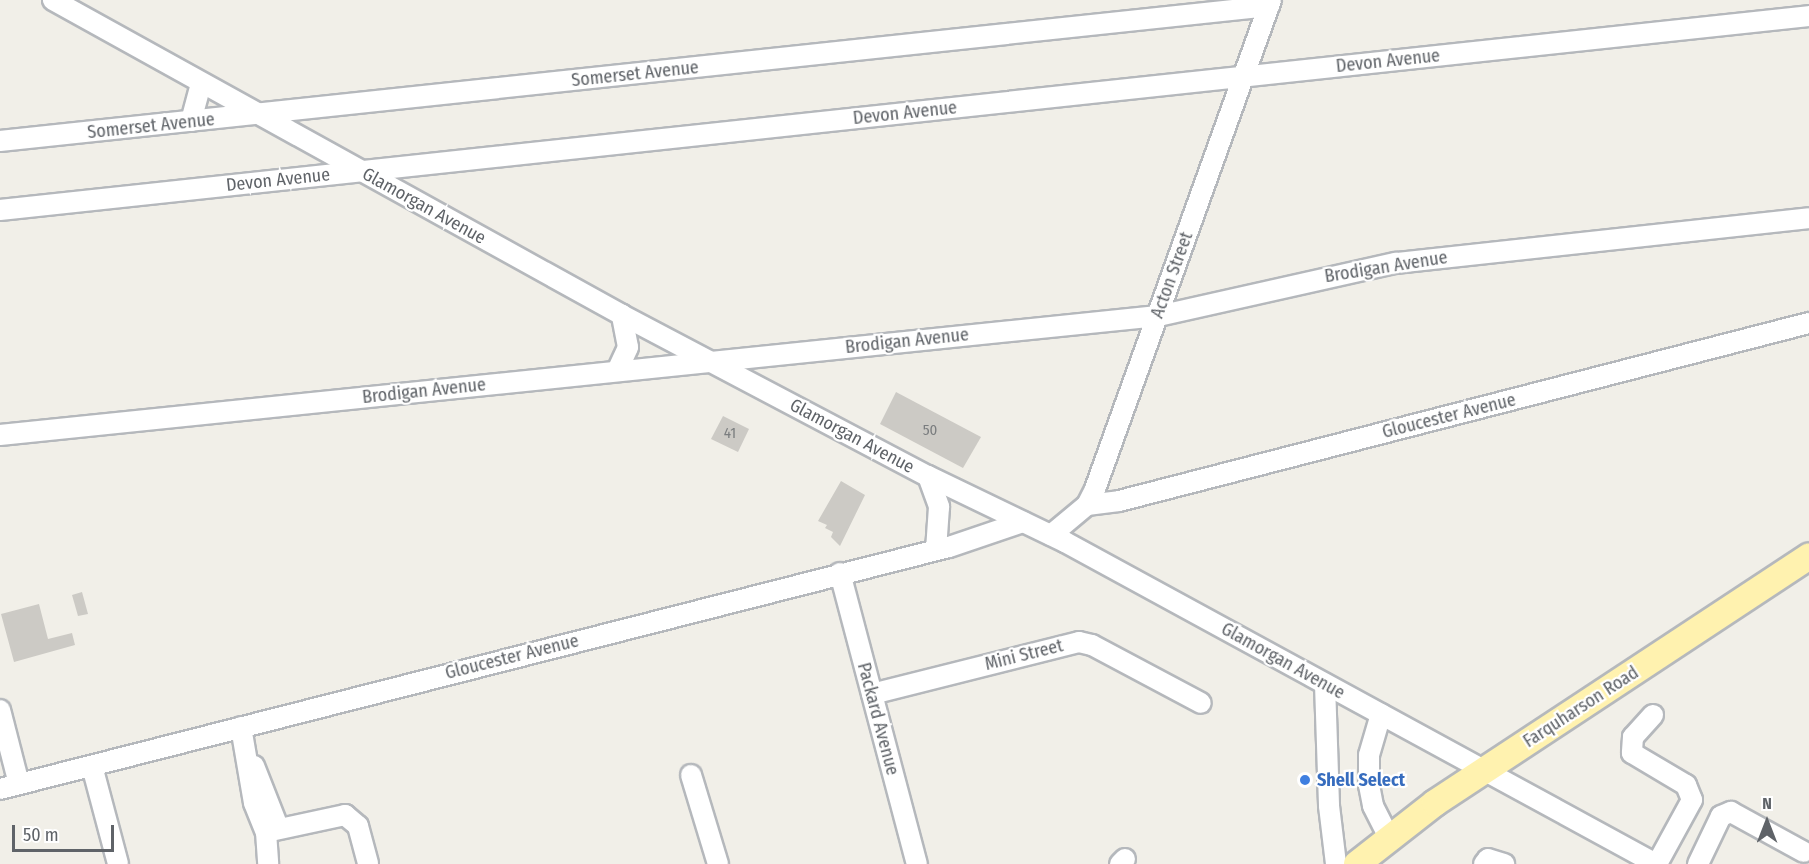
<!DOCTYPE html>
<html>
<head>
<meta charset="utf-8">
<style>
  body { margin:0 }
  #map { position:relative; width:1809px; height:864px; overflow:hidden; background:#f1efe8; font-family:"Fira Sans Condensed",sans-serif }
  div>[style] { position:absolute }
  .building>* { inset:0; background:#cccac5 }
  .roads { filter:drop-shadow(2px 0 #b5b8bc) drop-shadow(-2px 0 #b5b8bc) drop-shadow(0 2px #b5b8bc) drop-shadow(0 -2px #b5b8bc) }
  .minor>* { height:20px; margin:-10px; padding:0 10px; transform-origin:10px; border-radius:10px; background:#fff }
  .major>* { height:26px; margin:-13px; padding:0 13px; transform-origin:13px; border-radius:13px; background:#fff2af }
  .dots>* { width:16px; height:16px; translate:-50% -50%; box-sizing:border-box; border:3px solid #fff; border-radius:50% }
  span { translate:-50% -50%; white-space:nowrap; text-align:center; line-height:1.15; -webkit-text-stroke:4.5px #fff; paint-order:stroke }
  .number-label { font-size:15px; color:#7a7d7f }
  .number-label span { -webkit-text-stroke-width:0 }
  .street-label { font-size:18px; color:#5f6368 }
  .shop-label { font-size:18px; color:#366cbe; font-weight:700 }
  .left { translate:0 -50%; text-align:left }
  .north { position:absolute; left:1737px; top:792px; width:60px; height:60px; -webkit-text-stroke:4px #fff; paint-order:stroke; rotate:0deg; font-size:16px; font-weight:700; line-height:24px; text-align:center; color:#5f6368 }
  .north::after { content:''; display:block; margin:auto; width:21px; height:27px; background:#5f6368; clip-path:polygon(50% 0,100% 100%,50% 72%,0 100%) }
  .scale { position:absolute; left:12px; top:825px; width:102px; height:27px; box-sizing:border-box; border:3px solid #5f6368; border-top:0; padding-left:8px; font-size:18px; line-height:21px; white-space:nowrap; color:#5f6368; -webkit-text-stroke:4px #fff; paint-order:stroke }
</style>
</head>
<body>
<div id="map">
  <div class="building">
    <div style="clip-path:polygon(896px 392px,981px 437px,963px 468px,880px 424px)"></div>
    <div style="clip-path:polygon(723px 416px,749px 429px,738px 452px,711px 439px)"></div>
    <div style="clip-path:polygon(841px 481px,865px 495px,840px 546px,831px 537px,833px 532px,825px 528px,827px 525px,818px 521px)"></div>
    <div style="clip-path:polygon(82px 592px,88px 614px,78px 616px,72px 595px)"></div>
    <div style="clip-path:polygon(39px 604px,48px 639px,72px 633px,75px 645px,14px 662px,1px 614px)"></div>
  </div>
  <div class="roads">
    <div class="minor">
      <div style="left:53px;top:0;width:650px;rotate:28.97deg"></div>
      <div style="left:622px;top:315px;width:346px;rotate:27.8deg"></div>
      <div style="left:928px;top:476px;width:152px;rotate:25.7deg"></div>
      <div style="left:1065px;top:542px;width:673px;rotate:28.58deg"></div>
      <div style="left:191px;top:121px;width:39px;rotate:-75deg"></div>
      <div style="left:0;top:141px;width:1276px;rotate:-6.07deg"></div>
      <div style="left:0;top:210px;width:1819px;rotate:-6.12deg"></div>
      <div style="left:617px;top:371px;width:26px;rotate:-65deg"></div>
      <div style="left:628px;top:347px;width:33px;rotate:-101deg"></div>
      <div style="left:0;top:435px;width:1164px;rotate:-5.87deg"></div>
      <div style="left:1158px;top:316px;width:244px;rotate:-12.6deg"></div>
      <div style="left:1396px;top:263px;width:415px;rotate:-6.2deg"></div>
      <div style="left:928px;top:476px;width:33px;rotate:70deg"></div>
      <div style="left:939px;top:507px;width:43px;rotate:94deg"></div>
      <div style="left:1087px;top:505px;width:32px;rotate:-7deg"></div>
      <div style="left:1119px;top:501px;width:713px;rotate:-14.47deg"></div>
      <div style="left:1051px;top:535px;width:47px;rotate:-39.8deg"></div>
      <div style="left:1087px;top:505px;width:18px;rotate:-63deg"></div>
      <div style="left:1095px;top:489px;width:520px;rotate:-70.21deg"></div>
      <div style="left:840px;top:573px;width:301px;rotate:75.2deg"></div>
      <div style="left:1325px;top:684px;width:122px;rotate:88.1deg"></div>
      <div style="left:1329px;top:806px;width:58px;rotate:83.1deg"></div>
      <div style="left:872px;top:694px;width:213px;rotate:-14.1deg"></div>
      <div style="left:1079px;top:642px;width:13px;rotate:13deg"></div>
      <div style="left:1092px;top:645px;width:123px;rotate:28deg"></div>
      <div style="left:0;top:710px;width:76px;rotate:75.6deg"></div>
      <div style="left:1381px;top:714px;width:43px;rotate:106.3deg"></div>
      <div style="left:1369px;top:755px;width:30px;rotate:90deg"></div>
      <div style="left:1369px;top:785px;width:21px;rotate:79deg"></div>
      <div style="left:1373px;top:806px;width:35px;rotate:63deg"></div>
      <div style="left:1653px;top:715px;width:30px;rotate:132deg"></div>
      <div style="left:1633px;top:737px;width:16px;rotate:94deg"></div>
      <div style="left:1632px;top:753px;width:63px;rotate:30.7deg"></div>
      <div style="left:1686px;top:785px;width:16px;rotate:68deg"></div>
      <div style="left:1692px;top:800px;width:73px;rotate:118.7deg"></div>
      <div style="left:241px;top:727px;width:77px;rotate:80.3deg"></div>
      <div style="left:254px;top:803px;width:31px;rotate:68deg"></div>
      <div style="left:266px;top:832px;width:32px;rotate:86deg"></div>
      <div style="left:92px;top:766px;width:101px;rotate:75.1deg"></div>
      <div style="left:254px;top:766px;width:66px;rotate:68.5deg"></div>
      <div style="left:691px;top:775px;width:93px;rotate:73.1deg"></div>
      <div style="left:0;top:789px;width:979px;rotate:-14.31deg"></div>
      <div style="left:949px;top:547px;width:78px;rotate:-18.7deg"></div>
      <div style="left:266px;top:832px;width:81px;rotate:-12.1deg"></div>
      <div style="left:345px;top:815px;width:17px;rotate:40deg"></div>
      <div style="left:358px;top:826px;width:39px;rotate:75deg"></div>
      <div style="left:1120px;top:864px;width:7px;rotate:-45deg"></div>
      <div style="left:1484px;top:864px;width:6px;rotate:-51deg"></div>
      <div style="left:1488px;top:859px;width:17px;rotate:17deg"></div>
      <div style="left:1698px;top:864px;width:53px;rotate:-64.4deg"></div>
      <div style="left:1721px;top:816px;width:11px;rotate:-22deg"></div>
      <div style="left:1731px;top:812px;width:83px;rotate:28.7deg"></div>
    </div>
    <div class="major">
      <div style="left:1357px;top:864px;width:99px;rotate:-38deg"></div>
      <div style="left:1435px;top:803px;width:448px;rotate:-33.4deg"></div>
    </div>
  </div>
  <div class="dots">
    <div style="left:1305px;top:780px;background:#3f7fe0"></div>
  </div>
  <div class="number-label">
    <span style="left:930px;top:431px">50</span>
    <span style="left:730px;top:434px">41</span>
  </div>
  <div class="street-label">
    <span style="left:1388px;top:61px;rotate:-6deg">Devon Avenue</span>
    <span style="left:635px;top:74px;rotate:-6deg">Somerset Avenue</span>
    <span style="left:905px;top:113px;rotate:-6deg">Devon Avenue</span>
    <span style="left:151px;top:126px;rotate:-6deg">Somerset Avenue</span>
    <span style="left:278px;top:180px;rotate:-6deg">Devon Avenue</span>
    <span style="left:424px;top:206px;rotate:29deg">Glamorgan Avenue</span>
    <span style="left:1386px;top:267px;rotate:-9deg">Brodigan Avenue</span>
    <span style="left:1172px;top:275px;rotate:-70deg">Acton Street</span>
    <span style="left:907px;top:341px;rotate:-6deg">Brodigan Avenue</span>
    <span style="left:424px;top:391px;rotate:-6deg">Brodigan Avenue</span>
    <span style="left:1449px;top:416px;rotate:-14deg">Gloucester Avenue</span>
    <span style="left:852px;top:436px;rotate:28deg">Glamorgan Avenue</span>
    <span style="left:1024px;top:655px;rotate:-14deg">Mini Street</span>
    <span style="left:512px;top:657px;rotate:-14deg">Gloucester Avenue</span>
    <span style="left:1283px;top:661px;rotate:29deg">Glamorgan Avenue</span>
    <span style="left:1581px;top:707px;rotate:-33deg">Farquharson Road</span>
    <span style="left:878px;top:719px;rotate:75deg">Packard Avenue</span>
  </div>
  <div class="shop-label">
    <span class="left" style="left:1317px;top:780px">Shell Select</span>
  </div>
  <div class="north">N</div>
  <div class="scale">50 m</div>
</div>
</body>
</html>
